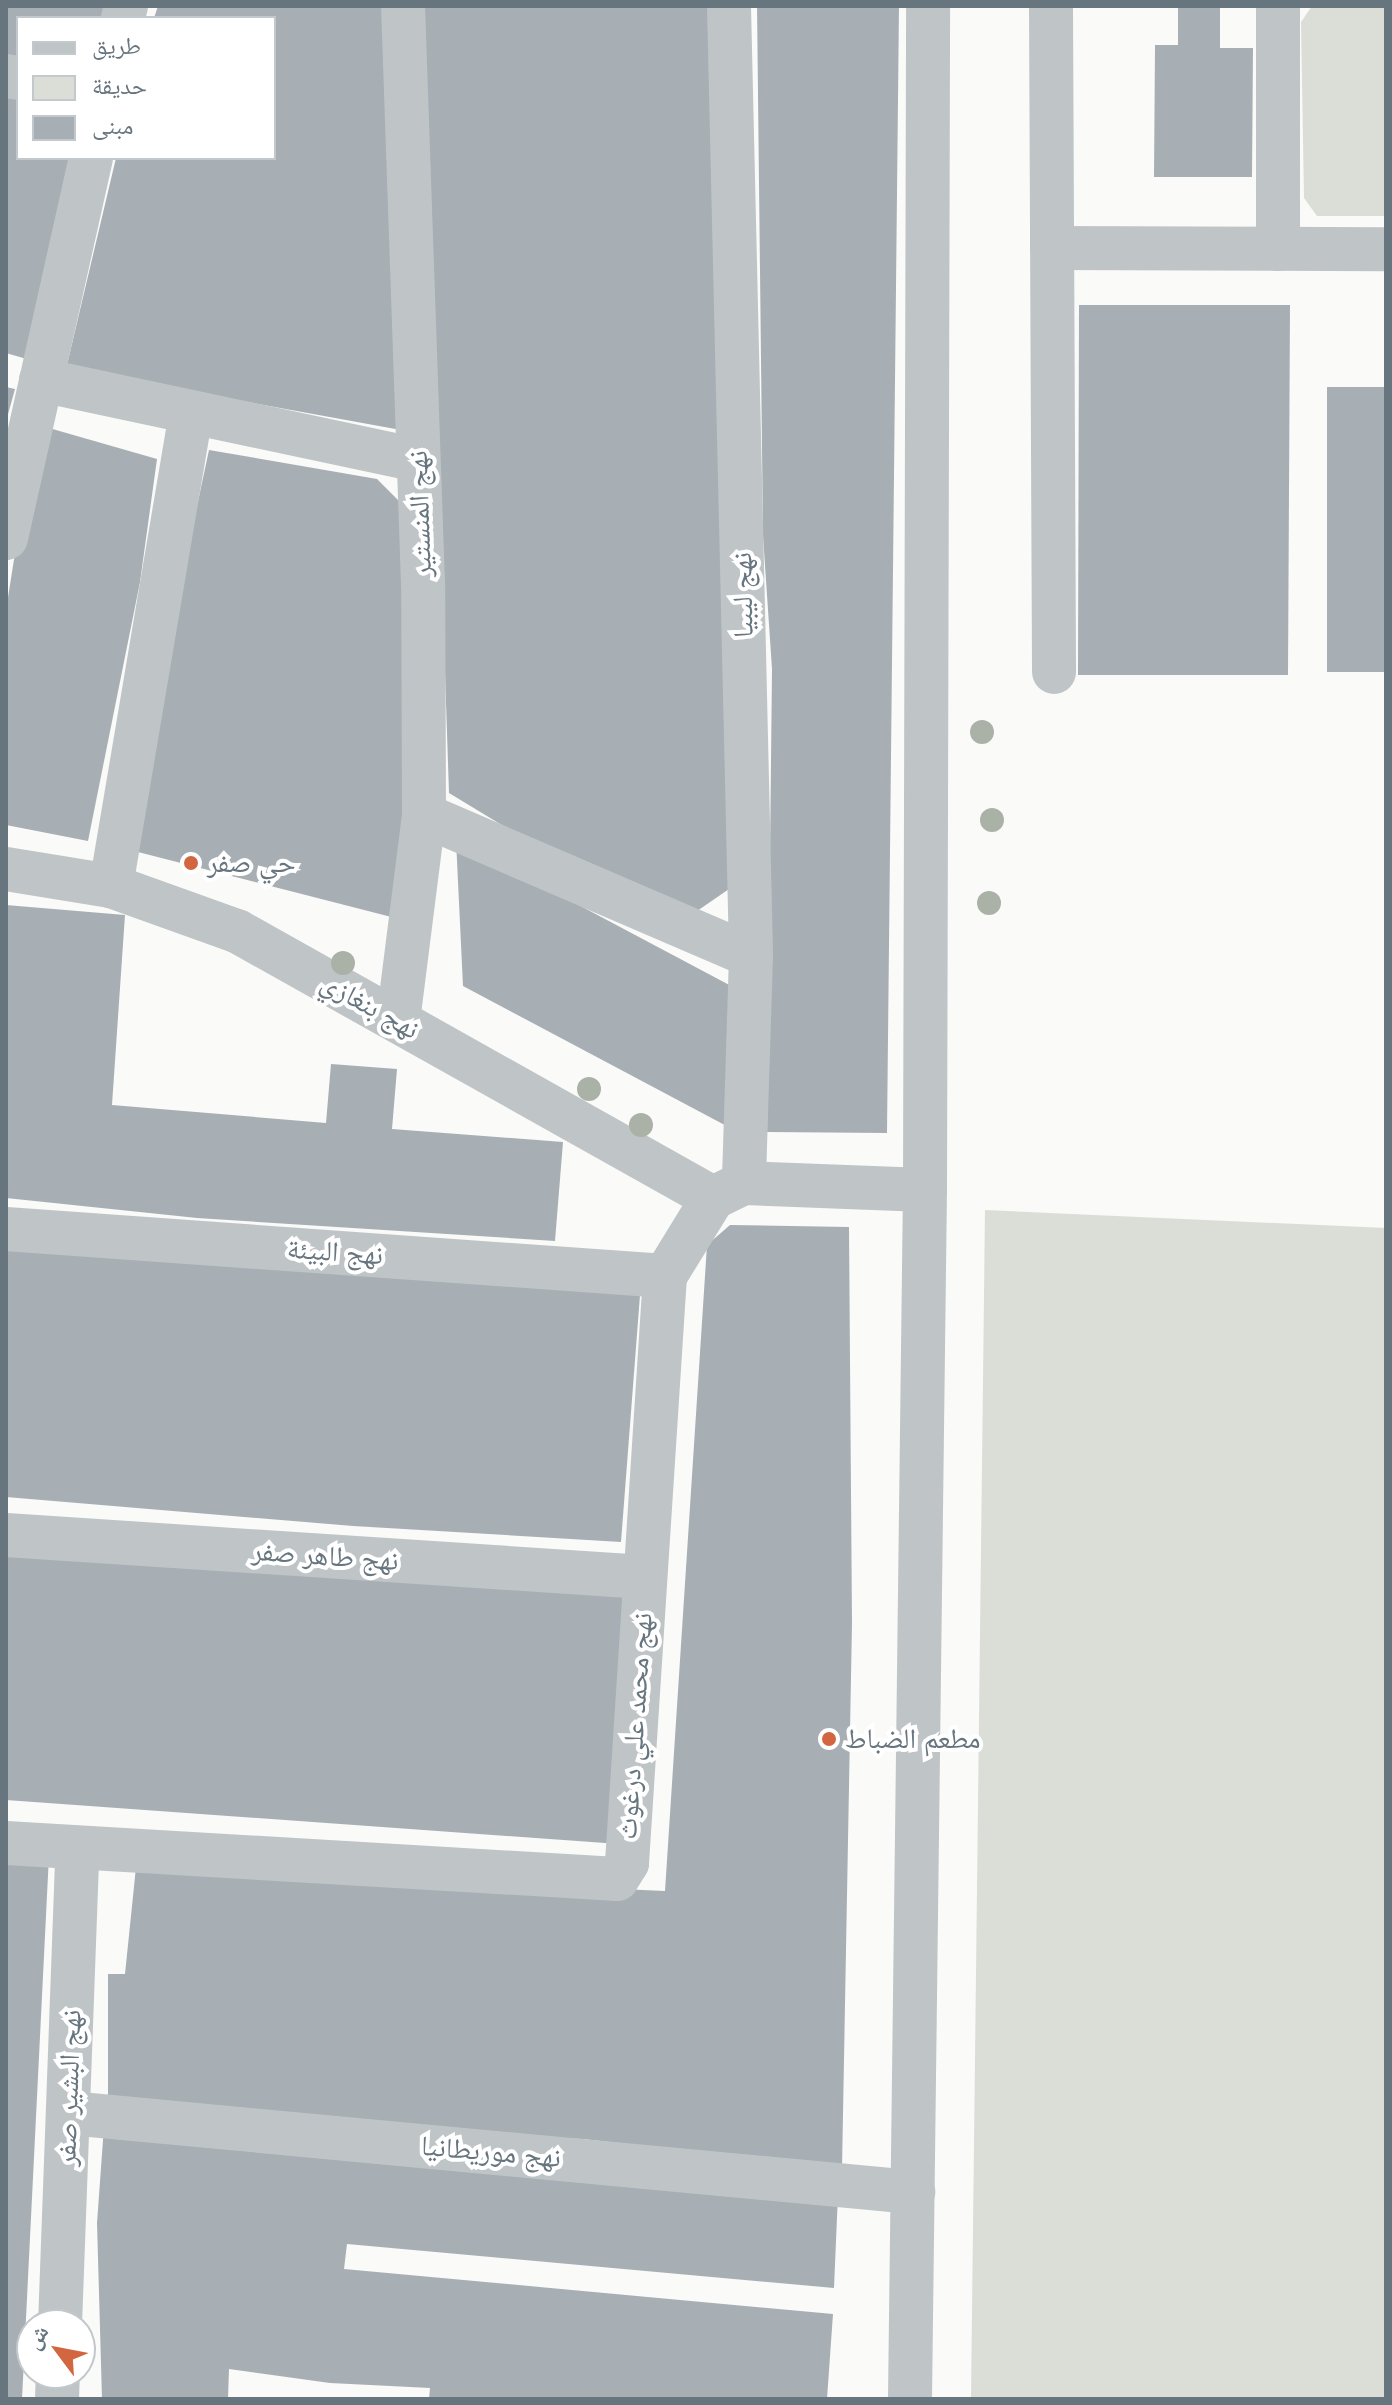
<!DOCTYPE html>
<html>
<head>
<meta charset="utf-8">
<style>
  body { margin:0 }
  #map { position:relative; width:1392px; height:2405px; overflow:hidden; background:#fafaf8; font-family:Poppins,"Noto Naskh Arabic",sans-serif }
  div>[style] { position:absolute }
  .green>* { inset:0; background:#daded7 }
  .building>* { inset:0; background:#a7afb4 }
  .minor>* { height:44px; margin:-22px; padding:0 22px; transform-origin:22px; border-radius:22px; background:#bfc4c7 }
  .trees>* { width:24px; height:24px; margin:-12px; border-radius:50%; background:#aab2a8 }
  .dots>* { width:22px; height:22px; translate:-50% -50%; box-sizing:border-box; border:4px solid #fff; border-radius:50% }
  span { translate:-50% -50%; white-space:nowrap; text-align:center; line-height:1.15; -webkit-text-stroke:8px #fff; paint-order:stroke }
  .street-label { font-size:28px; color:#67757f }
  .poi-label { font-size:28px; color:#67757f }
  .left { translate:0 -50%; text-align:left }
  .frame { position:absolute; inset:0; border:8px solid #67757f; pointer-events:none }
  .legend { position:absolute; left:16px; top:16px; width:260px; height:144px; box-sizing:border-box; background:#fff; border:2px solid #c2c8cc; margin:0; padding:10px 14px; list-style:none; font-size:24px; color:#67757f }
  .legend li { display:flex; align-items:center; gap:16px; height:40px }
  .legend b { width:40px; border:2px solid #c2c8cc }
  .north { position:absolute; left:16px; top:2309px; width:80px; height:80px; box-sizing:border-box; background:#fff; border:2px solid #c2c8cc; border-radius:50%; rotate:302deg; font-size:22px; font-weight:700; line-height:32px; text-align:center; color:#67757f }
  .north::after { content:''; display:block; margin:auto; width:28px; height:36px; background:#d16641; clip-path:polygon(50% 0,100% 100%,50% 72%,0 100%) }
</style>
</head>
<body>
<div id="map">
  <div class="green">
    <div style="clip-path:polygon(1312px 6px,1386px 6px,1386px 216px,1317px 216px,1304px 198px,1301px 22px)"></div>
    <div style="clip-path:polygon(985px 1210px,1386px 1228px,1386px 2399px,971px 2399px)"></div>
  </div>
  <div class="building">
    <div style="clip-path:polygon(6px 6px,110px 6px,108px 18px,18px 18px,18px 65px,6px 63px)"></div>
    <div style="clip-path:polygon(158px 6px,394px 6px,401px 430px,66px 369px,116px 158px,274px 158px,274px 18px,154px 18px)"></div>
    <div style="clip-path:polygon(423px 6px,716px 6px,732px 887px,681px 922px,594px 881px,449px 793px)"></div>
    <div style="clip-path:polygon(757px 6px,899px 6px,887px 1133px,767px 1132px,772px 669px,763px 536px)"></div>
    <div style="clip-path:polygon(1178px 6px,1220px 6px,1220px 48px,1253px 48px,1252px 177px,1154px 177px,1155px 45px,1178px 45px)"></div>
    <div style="clip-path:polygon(6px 86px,18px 88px,18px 158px,80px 158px,30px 360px,6px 353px)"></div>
    <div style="clip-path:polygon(1079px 305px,1290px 305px,1288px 675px,1078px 675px)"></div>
    <div style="clip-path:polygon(6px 387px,15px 389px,7px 418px,6px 418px)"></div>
    <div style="clip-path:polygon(1327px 387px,1386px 387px,1386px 672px,1327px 672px)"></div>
    <div style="clip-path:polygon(49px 428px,157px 459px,140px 582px,88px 841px,6px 825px,6px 610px,16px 547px)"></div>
    <div style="clip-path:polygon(209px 450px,377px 479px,406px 508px,407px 921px,138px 852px,181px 581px)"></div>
    <div style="clip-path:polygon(456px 840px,735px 988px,736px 1131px,463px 986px)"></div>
    <div style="clip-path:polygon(6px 905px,125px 915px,112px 1105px,326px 1123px,331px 1064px,397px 1069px,392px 1129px,563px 1142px,555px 1241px,197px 1218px,6px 1198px)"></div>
    <div style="clip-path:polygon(730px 1225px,849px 1227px,852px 1623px,842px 2169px,583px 2139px,443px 2133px,108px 2098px,108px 1974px,125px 1974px,136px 1867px,665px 1891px,707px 1245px)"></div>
    <div style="clip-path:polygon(6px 1244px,640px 1295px,621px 1542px,353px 1526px,6px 1497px)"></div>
    <div style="clip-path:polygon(6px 1546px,630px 1585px,619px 1844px,6px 1800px)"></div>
    <div style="clip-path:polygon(6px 1853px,49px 1855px,22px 2399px,6px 2399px)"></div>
    <div style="clip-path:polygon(104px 2126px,838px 2194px,834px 2288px,347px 2244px,344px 2269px,833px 2314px,827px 2399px,429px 2399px,430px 2388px,330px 2383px,229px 2369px,228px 2399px,102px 2399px,97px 2223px)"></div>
  </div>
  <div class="minor">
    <div style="left:729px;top:6px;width:950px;rotate:88.67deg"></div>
    <div style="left:751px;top:956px;width:227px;rotate:91.8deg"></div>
    <div style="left:1051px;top:6px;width:666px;rotate:89.74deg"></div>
    <div style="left:123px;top:18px;width:12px;rotate:-76deg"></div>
    <div style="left:6px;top:76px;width:12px;rotate:9deg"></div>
    <div style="left:1052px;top:248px;width:334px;rotate:0.2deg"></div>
    <div style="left:1278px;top:249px;width:243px;rotate:-90deg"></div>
    <div style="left:41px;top:380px;width:385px;rotate:12deg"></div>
    <div style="left:6px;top:538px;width:389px;rotate:-77.4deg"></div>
    <div style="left:424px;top:815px;width:356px;rotate:23.3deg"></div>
    <div style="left:6px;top:869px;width:106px;rotate:9.2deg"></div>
    <div style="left:111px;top:886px;width:134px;rotate:19.7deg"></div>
    <div style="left:237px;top:931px;width:546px;rotate:29.29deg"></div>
    <div style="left:111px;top:886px;width:478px;rotate:-80.4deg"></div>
    <div style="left:398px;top:1021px;width:208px;rotate:-82.8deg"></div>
    <div style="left:424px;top:815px;width:231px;rotate:-90.2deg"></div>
    <div style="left:423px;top:584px;width:578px;rotate:-91.98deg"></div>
    <div style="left:6px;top:1229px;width:661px;rotate:4.08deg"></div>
    <div style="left:6px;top:1535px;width:640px;rotate:3.76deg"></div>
    <div style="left:6px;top:1843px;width:612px;rotate:3.37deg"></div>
    <div style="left:617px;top:1879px;width:19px;rotate:-58deg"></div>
    <div style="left:627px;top:1863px;width:588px;rotate:-86.3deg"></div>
    <div style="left:665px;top:1276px;width:92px;rotate:-58.4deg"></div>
    <div style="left:713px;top:1198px;width:34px;rotate:-26deg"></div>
    <div style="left:744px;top:1183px;width:181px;rotate:2.2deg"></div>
    <div style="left:69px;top:2113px;width:848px;rotate:5.35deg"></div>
    <div style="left:60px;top:2325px;width:474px;rotate:-87.9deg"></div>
    <div style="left:57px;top:2399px;width:26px;rotate:-88deg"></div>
    <div style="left:910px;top:2399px;width:1209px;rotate:-89.29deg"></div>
    <div style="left:925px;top:1190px;width:1184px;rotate:-89.85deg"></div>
  </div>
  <div class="trees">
    <div style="left:982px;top:732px"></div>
    <div style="left:992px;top:820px"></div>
    <div style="left:989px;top:903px"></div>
    <div style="left:343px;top:963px"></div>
    <div style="left:589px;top:1089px"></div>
    <div style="left:641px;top:1125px"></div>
  </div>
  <div class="dots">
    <div style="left:191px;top:863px;background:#d16641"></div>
    <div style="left:829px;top:1739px;background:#d16641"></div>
  </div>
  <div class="street-label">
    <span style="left:420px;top:514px;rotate:-92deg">نهج المنستير</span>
    <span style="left:743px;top:595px;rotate:-91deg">نهج ليبيا</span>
    <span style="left:370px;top:1006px;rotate:29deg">نهج بنغازي</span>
    <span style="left:335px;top:1252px;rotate:4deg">نهج البيئة</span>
    <span style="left:325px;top:1556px;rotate:4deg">نهج طاهر صفر</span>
    <span style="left:635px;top:1726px;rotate:-86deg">نهج محمد علي درغوث</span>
    <span style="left:69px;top:2088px;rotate:-88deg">نهج البشير صفر</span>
    <span style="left:491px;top:2152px;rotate:5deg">نهج موريطانيا</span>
  </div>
  <div class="poi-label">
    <span class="left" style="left:207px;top:863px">حي صفر</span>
    <span class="left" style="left:845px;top:1739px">مطعم الضباط</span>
  </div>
  <div class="frame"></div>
  <ul class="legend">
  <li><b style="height:10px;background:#bfc4c7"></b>طريق</li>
  <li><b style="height:22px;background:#daded7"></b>حديقة</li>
  <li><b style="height:22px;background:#a7afb4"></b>مبنى</li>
  </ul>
  <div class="north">ش</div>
</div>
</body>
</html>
